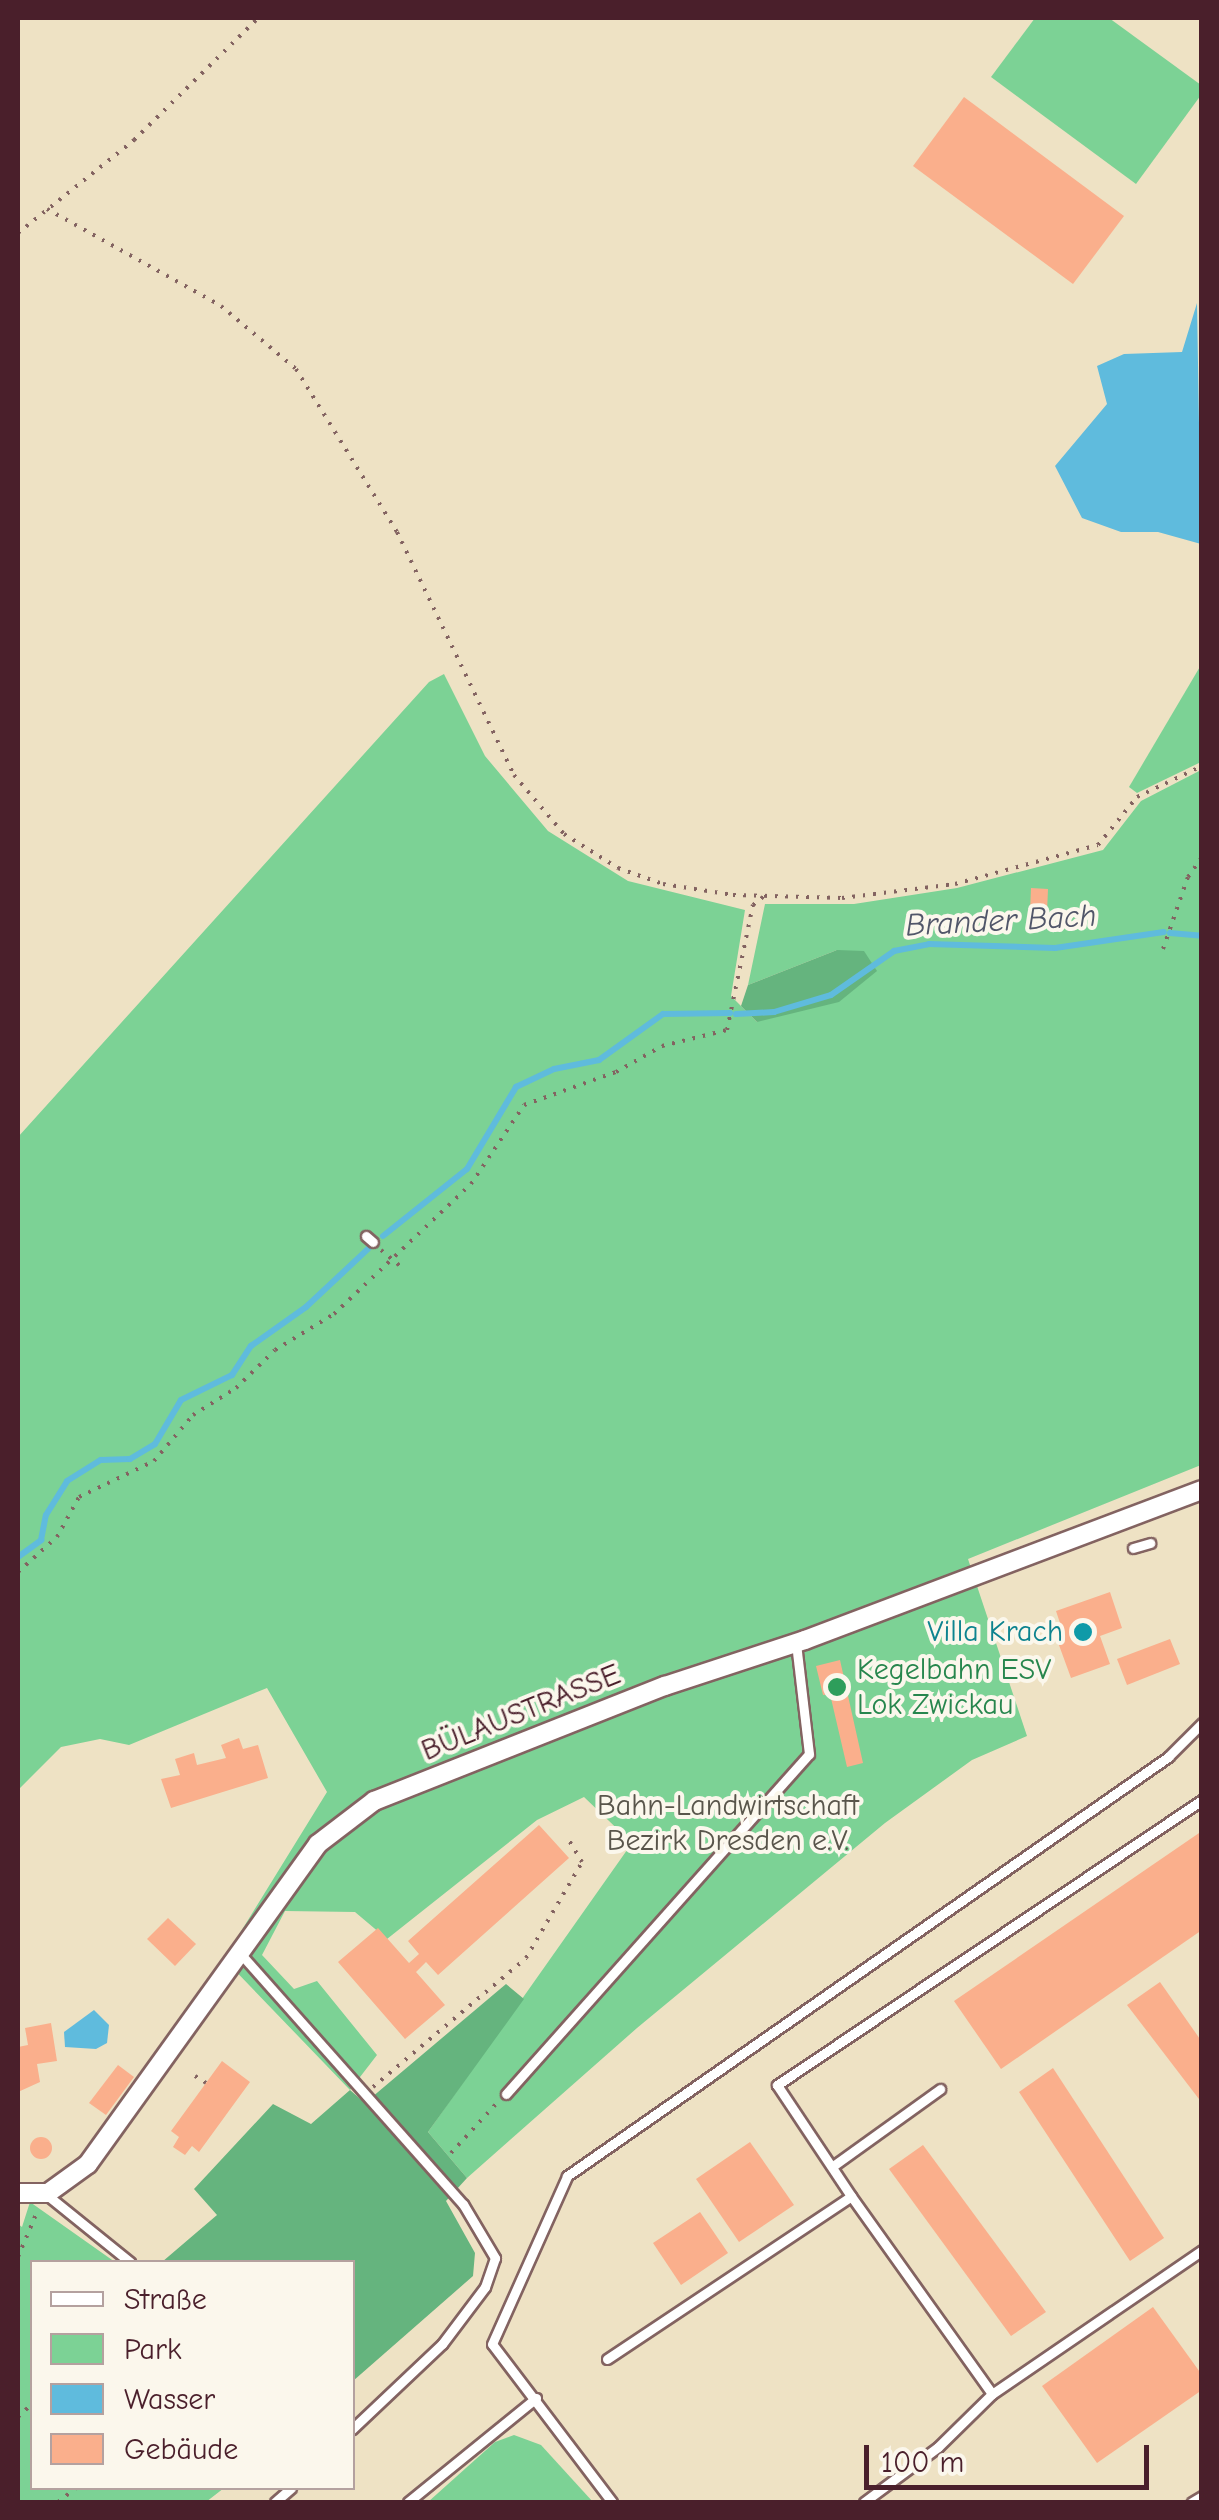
<!DOCTYPE html>
<html>
<head>
<meta charset="utf-8">
<style>
  body { margin:0 }
  #map { position:relative; width:1219px; height:2520px; overflow:hidden; background:#eee2c4; font-family:"Comic Neue",sans-serif }
  div>[style] { position:absolute }
  .green>* { inset:0; background:#7cd295 }
  .forest>* { inset:0; background:#65b47e }
  .water>* { inset:0; background:#5fbbdd }
  .stream>* { height:6px; margin:-3px; padding:0 3px; transform-origin:3px; border-radius:3px; background:#5fbbdd }
  .building>* { inset:0; background:#faaf8c }
  .round { border-radius:50% }
  .path>* { height:4px; margin-top:-2px; transform-origin:0; background:repeating-linear-gradient(90deg,#836361 0 2.5px,transparent 0 10.5px) }
  .roads { filter:drop-shadow(2px 0 #836361) drop-shadow(-2px 0 #836361) drop-shadow(0 2px #836361) drop-shadow(0 -2px #836361) }
  .lane>* { height:9px; margin:-4.5px; padding:0 4.5px; transform-origin:4.5px; border-radius:4.5px; background:#fff }
  .street>* { height:18px; margin:-9px; padding:0 9px; transform-origin:9px; border-radius:9px; background:#fff }
  .dots>* { width:28px; height:28px; translate:-50% -50%; box-sizing:border-box; border:5px solid #fbf7ec; border-radius:50% }
  span { translate:-50% -50%; white-space:nowrap; text-align:center; line-height:1.15; -webkit-text-stroke:8px #fbf7ec; paint-order:stroke }
  .culture-label { font-size:30px; color:#0d838f }
  .right { translate:-100% -50%; text-align:right }
  .leisure-label { font-size:30px; color:#27864d }
  .left { translate:0 -50%; text-align:left }
  .street-label { font-size:30px; color:#4a1f2b }
  .park-label { font-size:30px; color:#59554b }
  .water-label { font-size:32px; color:#515669; font-style:italic }
  .frame { position:absolute; inset:0; border:20px solid #4a1f2b; pointer-events:none }
  .legend { position:absolute; left:30px; top:2260px; width:325px; height:230px; box-sizing:border-box; background:#fbf7ec; border:2px solid #b4a19f; margin:0; padding:12px 18px; list-style:none; font-size:30px; color:#4a1f2b }
  .legend li { display:flex; align-items:center; gap:20px; height:50px }
  .legend b { width:50px; border:2px solid #b4a19f }
  .scale { position:absolute; left:864px; top:2445px; width:285px; height:45px; box-sizing:border-box; border:5px solid #4a1f2b; border-top:0; padding-left:12px; font-size:30px; line-height:35px; white-space:nowrap; color:#4a1f2b; -webkit-text-stroke:8px #fbf7ec; paint-order:stroke }
</style>
</head>
<body>
<div id="map">
  <div class="green">
    <div style="clip-path:polygon(1035px 18px,1109px 18px,1201px 85px,1201px 95px,1136px 184px,991px 77px)"></div>
    <div style="clip-path:polygon(1201px 665px,1201px 762px,1137px 793px,1129px 787px)"></div>
    <div style="clip-path:polygon(444px 674px,485px 756px,548px 831px,628px 881px,745px 910px,731px 996px,757px 1022px,837px 950px,748px 985px,765px 904px,854px 904px,957px 888px,1103px 850px,1141px 801px,1201px 770px,1201px 1465px,968px 1559px,1027px 1736px,972px 1760px,885px 1823px,637px 2028px,467px 2178px,428px 2132px,632px 1843px,584px 1797px,537px 1820px,387px 1939px,355px 1912px,285px 1911px,262px 1955px,294px 1989px,317px 1981px,377px 2055px,350px 2090px,224px 1959px,327px 1792px,267px 1688px,129px 1745px,100px 1739px,61px 1747px,18px 1790px,18px 1137px,429px 682px)"></div>
    <div style="clip-path:polygon(30px 2202px,115px 2262px,32px 2262px,32px 2488px,224px 2488px,206px 2502px,18px 2502px,18px 2224px,22px 2227px)"></div>
    <div style="clip-path:polygon(514px 2435px,541px 2445px,593px 2502px,428px 2502px,495px 2442px)"></div>
  </div>
  <div class="forest">
    <div style="clip-path:polygon(837px 950px,864px 951px,877px 971px,839px 1002px,757px 1022px,741px 1006px,748px 985px)"></div>
    <div style="clip-path:polygon(506px 1984px,524px 1999px,428px 2132px,467px 2178px,446px 2201px,475px 2253px,473px 2276px,353px 2381px,352px 2262px,162px 2262px,217px 2215px,194px 2189px,273px 2104px,311px 2124px,350px 2090px,365px 2103px)"></div>
  </div>
  <div class="water">
    <div style="clip-path:polygon(1197px 303px,1201px 544px,1158px 532px,1121px 532px,1082px 518px,1055px 466px,1107px 404px,1097px 366px,1124px 354px,1182px 352px)"></div>
    <div style="clip-path:polygon(94px 2010px,109px 2025px,107px 2043px,96px 2049px,65px 2047px,64px 2032px)"></div>
  </div>
  <div class="stream">
    <div style="left:1170px;top:933px;width:32px;rotate:5deg"></div>
    <div style="left:736px;top:1014px;width:38px;rotate:-3deg"></div>
    <div style="left:774px;top:1012px;width:59px;rotate:-16.6deg"></div>
    <div style="left:831px;top:995px;width:77px;rotate:-34.9deg"></div>
    <div style="left:894px;top:951px;width:36px;rotate:-11deg"></div>
    <div style="left:929px;top:944px;width:126px;rotate:1.8deg"></div>
    <div style="left:1055px;top:948px;width:110px;rotate:-8.4deg"></div>
    <div style="left:383px;top:1236px;width:107px;rotate:-38.6deg"></div>
    <div style="left:467px;top:1169px;width:96px;rotate:-59.1deg"></div>
    <div style="left:516px;top:1087px;width:42px;rotate:-25.3deg"></div>
    <div style="left:554px;top:1069px;width:46px;rotate:-11.3deg"></div>
    <div style="left:599px;top:1060px;width:79px;rotate:-35.7deg"></div>
    <div style="left:663px;top:1014px;width:67px;rotate:-0.9deg"></div>
    <div style="left:18px;top:1557px;width:29px;rotate:-36deg"></div>
    <div style="left:41px;top:1540px;width:25px;rotate:-79deg"></div>
    <div style="left:46px;top:1515px;width:40px;rotate:-58deg"></div>
    <div style="left:67px;top:1481px;width:40px;rotate:-32deg"></div>
    <div style="left:101px;top:1460px;width:29px;rotate:-2deg"></div>
    <div style="left:130px;top:1459px;width:29px;rotate:-31deg"></div>
    <div style="left:155px;top:1444px;width:51px;rotate:-59.4deg"></div>
    <div style="left:181px;top:1400px;width:57px;rotate:-26.1deg"></div>
    <div style="left:232px;top:1375px;width:35px;rotate:-57deg"></div>
    <div style="left:251px;top:1346px;width:67px;rotate:-35.3deg"></div>
    <div style="left:306px;top:1307px;width:85px;rotate:-43.1deg"></div>
  </div>
  <div class="building">
    <div style="clip-path:polygon(964px 97px,1124px 216px,1073px 284px,913px 166px)"></div>
    <div style="clip-path:polygon(1031px 888px,1048px 889px,1047px 913px,1030px 912px)"></div>
    <div style="clip-path:polygon(1110px 1592px,1122px 1628px,1100px 1636px,1110px 1664px,1071px 1678px,1052px 1626px,1060px 1623px,1056px 1611px)"></div>
    <div style="clip-path:polygon(1170px 1639px,1180px 1664px,1127px 1685px,1117px 1659px)"></div>
    <div style="clip-path:polygon(840px 1660px,863px 1763px,847px 1767px,830px 1694px,823px 1695px,816px 1666px)"></div>
    <div style="clip-path:polygon(239px 1738px,243px 1749px,258px 1745px,268px 1778px,171px 1808px,161px 1779px,180px 1775px,175px 1759px,194px 1753px,197px 1765px,226px 1758px,221px 1745px)"></div>
    <div style="clip-path:polygon(539px 1825px,569px 1858px,438px 1975px,426px 1962px,416px 1972px,445px 2005px,405px 2039px,338px 1962px,378px 1928px,409px 1963px,419px 1954px,408px 1941px)"></div>
    <div style="clip-path:polygon(1202px 1831px,1202px 1930px,1001px 2069px,954px 2001px)"></div>
    <div style="clip-path:polygon(168px 1918px,196px 1944px,175px 1966px,147px 1939px)"></div>
    <div style="clip-path:polygon(1160px 1982px,1202px 2042px,1202px 2103px,1127px 2005px)"></div>
    <div style="clip-path:polygon(51px 2023px,57px 2061px,37px 2064px,40px 2082px,18px 2092px,18px 2047px,28px 2045px,25px 2028px)"></div>
    <div style="clip-path:polygon(222px 2061px,250px 2082px,199px 2152px,192px 2146px,185px 2155px,173px 2147px,179px 2137px,171px 2131px)"></div>
    <div style="clip-path:polygon(118px 2065px,134px 2077px,106px 2115px,89px 2103px)"></div>
    <div style="clip-path:polygon(1053px 2068px,1164px 2238px,1130px 2261px,1019px 2092px)"></div>
    <div class="round" style="left:30px;top:2137px;width:22px;height:22px"></div>
    <div style="clip-path:polygon(750px 2142px,794px 2205px,739px 2242px,696px 2179px)"></div>
    <div style="clip-path:polygon(923px 2145px,1046px 2312px,1011px 2336px,889px 2169px)"></div>
    <div style="clip-path:polygon(700px 2212px,728px 2253px,681px 2285px,653px 2243px)"></div>
    <div style="clip-path:polygon(1153px 2307px,1202px 2375px,1202px 2390px,1097px 2463px,1042px 2386px)"></div>
  </div>
  <div class="path">
    <div style="left:47px;top:209px;width:199px;rotate:29.1deg"></div>
    <div style="left:221px;top:306px;width:98px;rotate:40deg"></div>
    <div style="left:296px;top:369px;width:192px;rotate:58.2deg"></div>
    <div style="left:397px;top:532px;width:270px;rotate:64.3deg"></div>
    <div style="left:514px;top:775px;width:77px;rotate:49.7deg"></div>
    <div style="left:564px;top:834px;width:64px;rotate:32.2deg"></div>
    <div style="left:618px;top:868px;width:48px;rotate:19.6deg"></div>
    <div style="left:663px;top:884px;width:71px;rotate:8.9deg"></div>
    <div style="left:733px;top:895px;width:109px;rotate:1.6deg"></div>
    <div style="left:842px;top:898px;width:114px;rotate:-7.1deg"></div>
    <div style="left:955px;top:884px;width:148px;rotate:-15.3deg"></div>
    <div style="left:1098px;top:845px;width:62px;rotate:-50.9deg"></div>
    <div style="left:1137px;top:797px;width:72px;rotate:-25.5deg"></div>
    <div style="left:18px;top:233px;width:149px;rotate:-38.7deg"></div>
    <div style="left:134px;top:140px;width:174px;rotate:-44.5deg"></div>
    <div style="left:1163px;top:949px;width:76px;rotate:-70.9deg"></div>
    <div style="left:1188px;top:877px;width:24px;rotate:-55deg"></div>
    <div style="left:381px;top:1250px;width:30px;rotate:40deg"></div>
    <div style="left:18px;top:1572px;width:52px;rotate:-41.9deg"></div>
    <div style="left:57px;top:1537px;width:46px;rotate:-61.2deg"></div>
    <div style="left:79px;top:1497px;width:83px;rotate:-25.6deg"></div>
    <div style="left:154px;top:1461px;width:60px;rotate:-49.7deg"></div>
    <div style="left:193px;top:1415px;width:51px;rotate:-32.1deg"></div>
    <div style="left:236px;top:1388px;width:54px;rotate:-44.3deg"></div>
    <div style="left:275px;top:1350px;width:69px;rotate:-31.4deg"></div>
    <div style="left:334px;top:1314px;width:189px;rotate:-43.5deg"></div>
    <div style="left:471px;top:1184px;width:95px;rotate:-56.1deg"></div>
    <div style="left:524px;top:1105px;width:98px;rotate:-19.7deg"></div>
    <div style="left:616px;top:1072px;width:53px;rotate:-29.5deg"></div>
    <div style="left:662px;top:1046px;width:67px;rotate:-13.8deg"></div>
    <div style="left:727px;top:1030px;width:128px;rotate:-78.3deg"></div>
    <div style="left:753px;top:905px;width:14px;rotate:-39deg"></div>
    <div style="left:195px;top:2076px;width:13px;rotate:32deg"></div>
    <div style="left:373px;top:2087px;width:200px;rotate:-40.1deg"></div>
    <div style="left:526px;top:1958px;width:111px;rotate:-59.7deg"></div>
    <div style="left:582px;top:1862px;width:29px;rotate:-121deg"></div>
    <div style="left:451px;top:2153px;width:67px;rotate:-47.4deg"></div>
    <div style="left:18px;top:2257px;width:49px;rotate:-67.1deg"></div>
    <div style="left:18px;top:2417px;width:19px;rotate:-43deg"></div>
    <div style="left:58px;top:2502px;width:23px;rotate:-38deg"></div>
  </div>
  <div class="roads">
    <div class="lane">
      <div style="left:366px;top:1236px;width:9px;rotate:41deg"></div>
      <div style="left:1133px;top:1548px;width:18px;rotate:-16deg"></div>
      <div style="left:239px;top:1952px;width:337px;rotate:48.4deg"></div>
      <div style="left:463px;top:2204px;width:63px;rotate:59.3deg"></div>
      <div style="left:495px;top:2258px;width:31px;rotate:109deg"></div>
      <div style="left:485px;top:2287px;width:71px;rotate:127deg"></div>
      <div style="left:442px;top:2344px;width:124px;rotate:136.6deg"></div>
      <div style="left:506px;top:2094px;width:455px;rotate:-48.3deg"></div>
      <div style="left:809px;top:1754px;width:111px;rotate:-96.7deg"></div>
      <div style="left:833px;top:2166px;width:132px;rotate:-35.7deg"></div>
      <div style="left:47px;top:2195px;width:107px;rotate:38.9deg"></div>
      <div style="left:851px;top:2196px;width:243px;rotate:54.5deg"></div>
      <div style="left:992px;top:2394px;width:255px;rotate:-34.4deg"></div>
      <div style="left:607px;top:2359px;width:293px;rotate:-33.7deg"></div>
      <div style="left:851px;top:2196px;width:133px;rotate:-123.7deg"></div>
      <div style="left:777px;top:2085px;width:512px;rotate:-33.85deg"></div>
      <div style="left:275px;top:2502px;width:21px;rotate:-41deg"></div>
      <div style="left:408px;top:2502px;width:165px;rotate:-39.1deg"></div>
      <div style="left:612px;top:2502px;width:198px;rotate:-127.2deg"></div>
      <div style="left:492px;top:2344px;width:184px;rotate:-65.9deg"></div>
      <div style="left:567px;top:2176px;width:733px;rotate:-34.88deg"></div>
      <div style="left:1168px;top:1757px;width:48px;rotate:-45deg"></div>
      <div style="left:864px;top:2502px;width:92px;rotate:-36.6deg"></div>
      <div style="left:938px;top:2447px;width:76px;rotate:-44.5deg"></div>
      <div style="left:1192px;top:2502px;width:12px;rotate:-31deg"></div>
    </div>
    <div class="street">
      <div style="left:18px;top:2193px;width:30px"></div>
      <div style="left:48px;top:2193px;width:49px;rotate:-35.9deg"></div>
      <div style="left:88px;top:2164px;width:394px;rotate:-54.3deg"></div>
      <div style="left:318px;top:1844px;width:71px;rotate:-37.5deg"></div>
      <div style="left:374px;top:1801px;width:313px;rotate:-21.6deg"></div>
      <div style="left:665px;top:1686px;width:147px;rotate:-18.2deg"></div>
      <div style="left:805px;top:1640px;width:424px;rotate:-20.7deg"></div>
    </div>
  </div>
  <div class="dots">
    <div style="left:1083px;top:1632px;background:#0f9aa8"></div>
    <div style="left:837px;top:1687px;background:#2e9e5b"></div>
  </div>
  <div class="culture-label">
    <span class="right" style="left:1063px;top:1632px">Villa Krach</span>
  </div>
  <div class="leisure-label">
    <span class="left" style="left:857px;top:1687px">Kegelbahn ESV<br>Lok Zwickau</span>
  </div>
  <div class="street-label">
    <span style="left:521px;top:1713px;rotate:-22deg">BÜLAUSTRASSE</span>
  </div>
  <div class="park-label">
    <span style="left:728px;top:1823px">Bahn-Landwirtschaft<br>Bezirk Dresden e.V.</span>
  </div>
  <div class="water-label">
    <span style="left:1001px;top:921px;rotate:-3deg">Brander Bach</span>
  </div>
  <div class="frame"></div>
  <ul class="legend">
  <li><b style="height:12px;background:#fff"></b>Straße</li>
  <li><b style="height:28px;background:#7cd295"></b>Park</li>
  <li><b style="height:28px;background:#5fbbdd"></b>Wasser</li>
  <li><b style="height:28px;background:#faaf8c"></b>Gebäude</li>
  </ul>
  <div class="scale">100 m</div>
</div>
</body>
</html>
